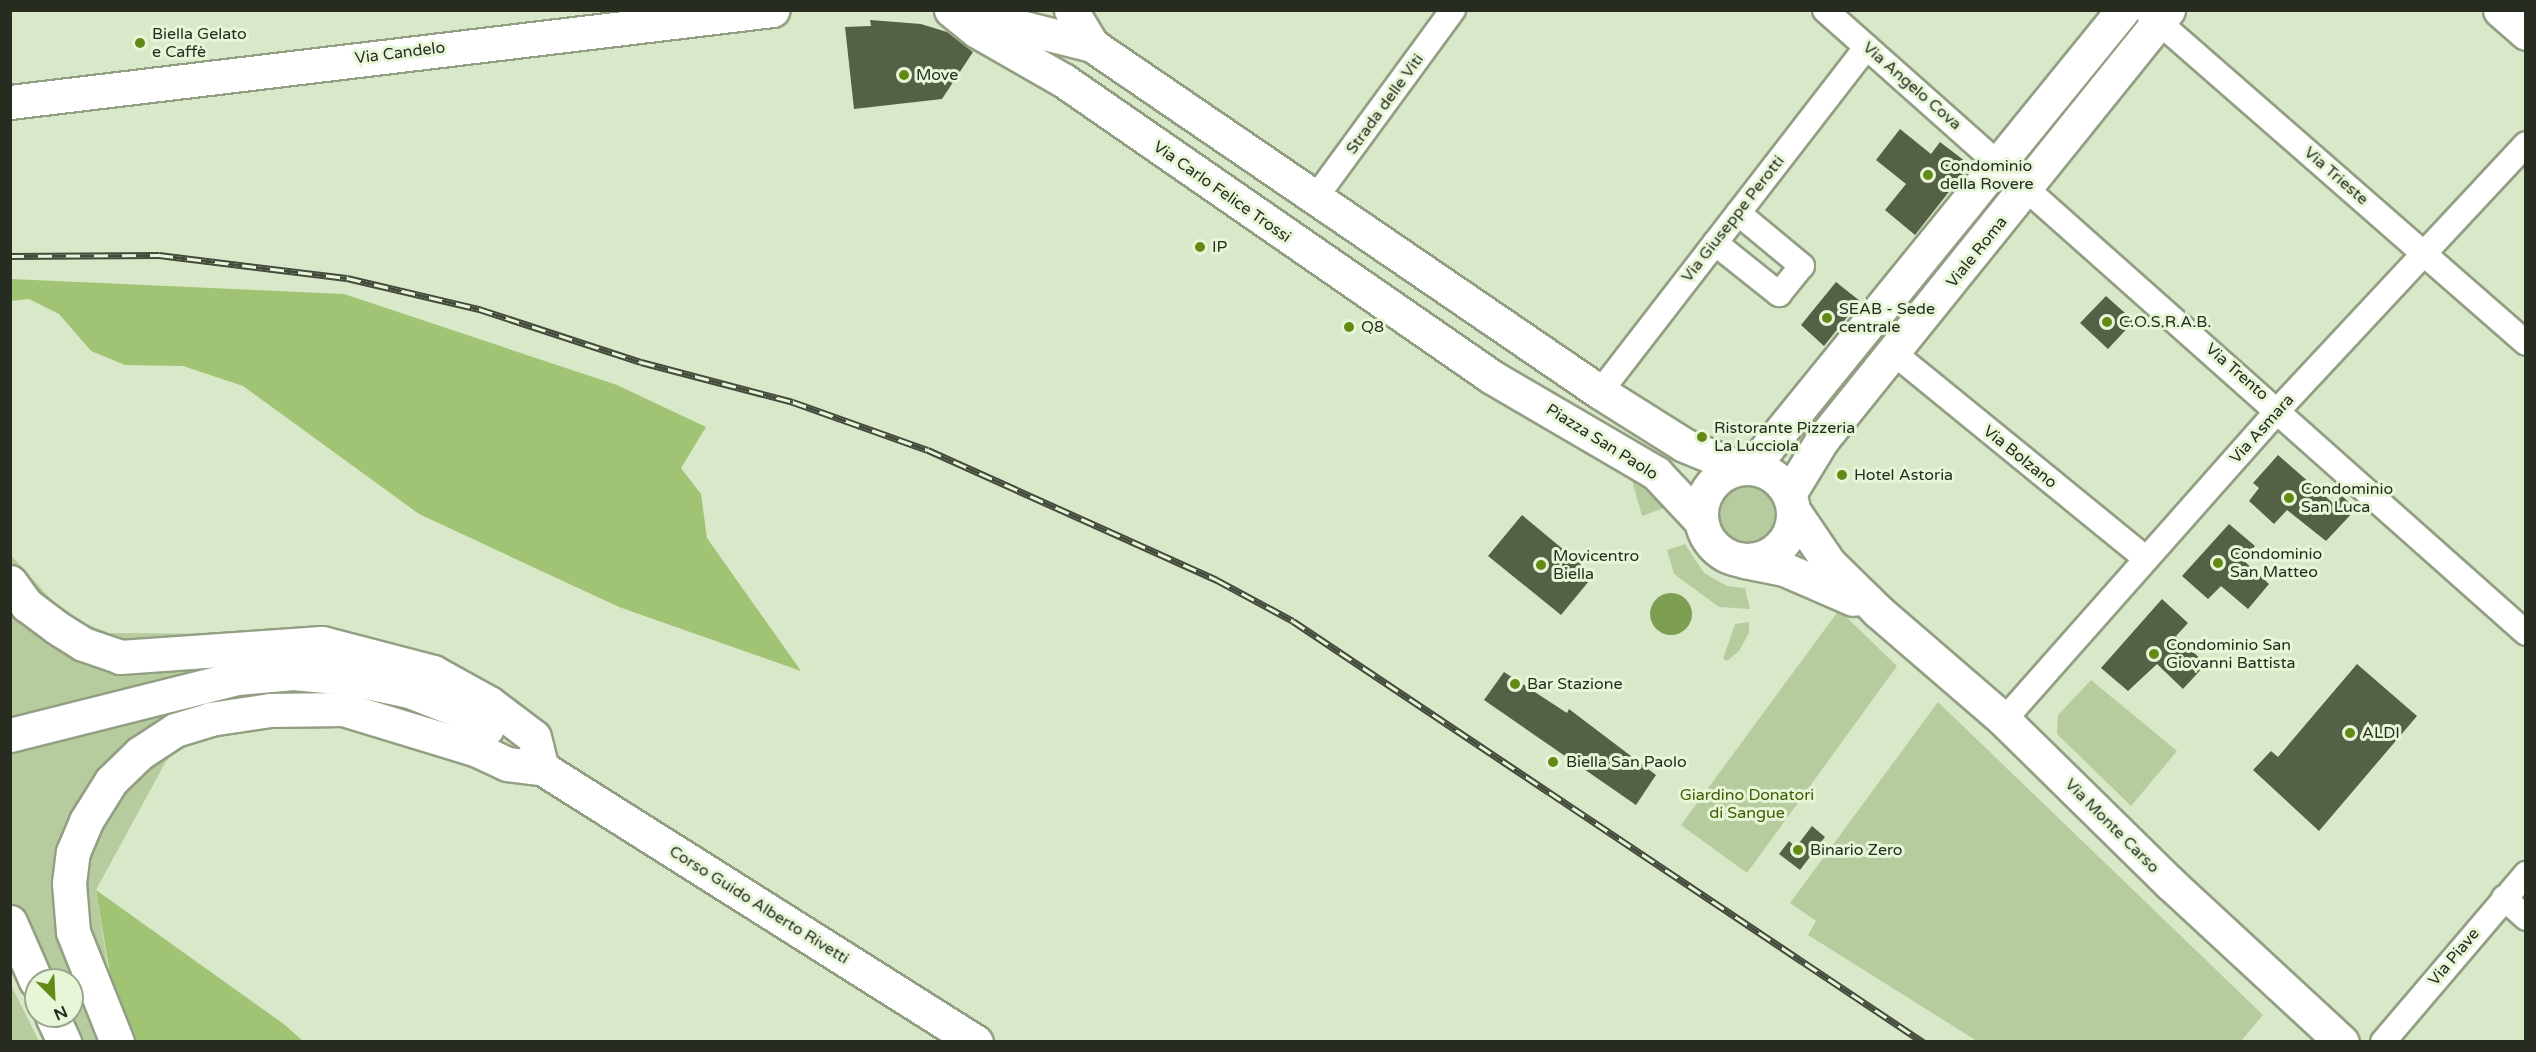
<!DOCTYPE html>
<html>
<head>
<meta charset="utf-8">
<style>
  body { margin:0 }
  #map { position:relative; width:2536px; height:1052px; overflow:hidden; background:#dae8ca; font-family:"Varela Round",sans-serif }
  div>[style] { position:absolute }
  .green>* { inset:0; background:#b7cc9e }
  .round { border-radius:50% }
  .forest>* { inset:0; background:#a1c374 }
  .water>* { inset:0; background:#7e9e51 }
  .building>* { inset:0; background:#556147 }
  .roads { filter:drop-shadow(2px 0 #929f83) drop-shadow(-2px 0 #929f83) drop-shadow(0 2px #929f83) drop-shadow(0 -2px #929f83) }
  .street>* { height:24px; margin:-12px; padding:0 12px; transform-origin:12px; border-radius:12px; background:#fff }
  .secondary>* { height:33px; margin:-16.5px; padding:0 16.5px; transform-origin:16.5px; border-radius:16.5px; background:#fff }
  .secondary>.ring { margin:-16.5px; padding:0; box-sizing:content-box; background:none; border:33px solid #fff; border-radius:50% }
  .highway>* { height:33px; margin:-16.5px; padding:0 16.5px; transform-origin:16.5px; border-radius:16.5px; background:#fff }
  .rail>* { height:7px; margin-top:-3.5px; transform-origin:0; background:repeating-linear-gradient(90deg,#e7f6d7 0 14px,#444a3c 0 28px); box-sizing:border-box; border-block:2px solid #444a3c }
  .dots>* { width:16px; height:16px; translate:-50% -50%; box-sizing:border-box; border:3px solid #e7f6d7; border-radius:50% }
  span { translate:-50% -50%; white-space:nowrap; text-align:center; line-height:1.15; -webkit-text-stroke:6px #e7f6d7; paint-order:stroke }
  .poi-label { font-size:16px; color:#272c21 }
  .left { translate:0 -50%; text-align:left }
  .street-label { font-size:16px; color:#272c21 }
  .park-label { font-size:16px; color:#415e05 }
  .frame { position:absolute; inset:0; border:12px solid #272c21; pointer-events:none }
  .north { position:absolute; left:24px; top:968px; width:60px; height:60px; box-sizing:border-box; background:#e7f6d7; border:2px solid #9aa58e; border-radius:50%; rotate:156deg; font-size:16px; font-weight:700; line-height:24px; text-align:center; color:#272c21 }
  .north::after { content:''; display:block; margin:auto; width:21px; height:27px; background:#638a16; clip-path:polygon(50% 0,100% 100%,50% 72%,0 100%) }
</style>
</head>
<body>
<div id="map">
  <div class="green">
    <div style="clip-path:polygon(1635px 475px,1664px 503px,1664px 508px,1642px 516px,1632px 480px)"></div>
    <div class="round" style="left:1717px;top:485px;width:64px;height:64px"></div>
    <div style="clip-path:polygon(1685px 544px,1704px 573px,1727px 586px,1745px 588px,1750px 609px,1719px 607px,1674px 574px,1667px 550px)"></div>
    <div style="clip-path:polygon(10px 554px,66px 616px,109px 633px,261px 634px,165px 763px,96px 890px,119px 1041px,67px 1041px,54px 1016px,72px 1016px,72px 980px,36px 980px,11px 919px)"></div>
    <div style="clip-path:polygon(1839px 610px,1897px 666px,1747px 873px,1681px 825px)"></div>
    <div style="clip-path:polygon(1749px 622px,1749px 633px,1739px 651px,1727px 661px,1723px 659px,1735px 624px)"></div>
    <div style="clip-path:polygon(2091px 680px,2177px 751px,2131px 806px,2057px 734px,2058px 715px)"></div>
    <div style="clip-path:polygon(1938px 702px,2263px 1015px,2241px 1041px,1977px 1041px,1808px 935px,1816px 921px,1790px 903px)"></div>
    <div style="clip-path:polygon(11px 985px,39px 1041px,11px 1041px)"></div>
  </div>
  <div class="forest">
    <div style="clip-path:polygon(11px 279px,344px 294px,617px 385px,706px 427px,681px 468px,701px 494px,707px 538px,801px 671px,619px 607px,419px 514px,243px 386px,183px 366px,125px 365px,91px 351px,59px 314px,29px 299px,11px 301px)"></div>
    <div style="clip-path:polygon(96px 890px,285px 1025px,303px 1041px,121px 1041px)"></div>
  </div>
  <div class="water">
    <div class="round" style="left:1650px;top:593px;width:42px;height:42px"></div>
  </div>
  <div class="building">
    <div style="clip-path:polygon(870px 20px,921px 24px,947px 32px,973px 52px,942px 99px,854px 109px,845px 27px,871px 26px)"></div>
    <div style="clip-path:polygon(1900px 129px,1931px 154px,1940px 142px,1970px 165px,1915px 235px,1885px 210px,1906px 184px,1876px 160px)"></div>
    <div style="clip-path:polygon(1836px 282px,1860px 301px,1824px 346px,1801px 325px)"></div>
    <div style="clip-path:polygon(2106px 296px,2134px 321px,2108px 349px,2080px 323px)"></div>
    <div style="clip-path:polygon(2278px 455px,2334px 504px,2342px 496px,2356px 509px,2326px 541px,2287px 510px,2274px 524px,2249px 501px,2259px 488px,2253px 483px)"></div>
    <div style="clip-path:polygon(1522px 515px,1594px 575px,1561px 615px,1488px 556px)"></div>
    <div style="clip-path:polygon(2229px 524px,2255px 546px,2243px 560px,2269px 584px,2248px 609px,2221px 586px,2208px 599px,2182px 576px)"></div>
    <div style="clip-path:polygon(2162px 599px,2188px 623px,2176px 636px,2206px 664px,2183px 689px,2157px 664px,2128px 691px,2101px 668px)"></div>
    <div style="clip-path:polygon(2357px 664px,2417px 716px,2319px 831px,2253px 770px,2271px 751px,2278px 757px)"></div>
    <div style="clip-path:polygon(1504px 672px,1567px 713px,1569px 709px,1656px 775px,1636px 805px,1484px 700px)"></div>
    <div style="clip-path:polygon(1812px 826px,1825px 837px,1800px 870px,1779px 854px,1789px 841px,1796px 847px)"></div>
  </div>
  <div class="roads">
    <div class="street">
      <div style="left:1825px;top:10px;width:938px;rotate:41.63deg"></div>
      <div style="left:2145px;top:10px;width:506px;rotate:41.15deg"></div>
      <div style="left:1316px;top:197px;width:232px;rotate:-53.8deg"></div>
      <div style="left:1715px;top:243px;width:82px;rotate:38.6deg"></div>
      <div style="left:1779px;top:294px;width:36px;rotate:-51deg"></div>
      <div style="left:1802px;top:266px;width:83px;rotate:-140.4deg"></div>
      <div style="left:1895px;top:354px;width:324px;rotate:39.2deg"></div>
      <div style="left:1600px;top:392px;width:436px;rotate:-52.3deg"></div>
      <div style="left:2004px;top:720px;width:415px;rotate:-48.5deg"></div>
      <div style="left:2279px;top:409px;width:362px;rotate:-47deg"></div>
      <div style="left:2504px;top:898px;width:30px;rotate:42deg"></div>
      <div style="left:2383px;top:1042px;width:221px;rotate:-49.6deg"></div>
    </div>
    <div class="secondary">
      <div style="left:951px;top:10px;width:33px;rotate:39deg"></div>
      <div style="left:977px;top:31px;width:99px;rotate:29.7deg"></div>
      <div style="left:1063px;top:80px;width:522px;rotate:34.7deg"></div>
      <div style="left:1492px;top:377px;width:190px;rotate:30.3deg"></div>
      <div style="left:1656px;top:473px;width:66px;rotate:46.8deg"></div>
      <div style="left:993px;top:10px;width:21px;rotate:43deg"></div>
      <div style="left:1008px;top:24px;width:87px;rotate:14deg"></div>
      <div style="left:1092px;top:45px;width:615px;rotate:34.34deg"></div>
      <div style="left:1600px;top:392px;width:99px;rotate:32.2deg"></div>
      <div style="left:1684px;top:445px;width:61px;rotate:22.3deg"></div>
      <div style="left:1071px;top:10px;width:41px;rotate:59deg"></div>
      <div style="left:2500px;top:10px;width:35px;rotate:41deg"></div>
      <div style="left:10px;top:102px;width:768px;rotate:-6.88deg"></div>
      <div class="ring" style="left:1701px;top:468px;width:59px;height:59px"></div>
      <div style="left:1751px;top:468px;width:590px;rotate:-50.92deg"></div>
      <div style="left:1789px;top:494px;width:63px;rotate:-58.6deg"></div>
      <div style="left:1822px;top:440px;width:552px;rotate:-51.18deg"></div>
      <div style="left:1793px;top:510px;width:64px;rotate:55.8deg"></div>
      <div style="left:1829px;top:563px;width:70px;rotate:44.4deg"></div>
      <div style="left:1879px;top:612px;width:165px;rotate:40.8deg"></div>
      <div style="left:2004px;top:720px;width:233px;rotate:44.5deg"></div>
      <div style="left:2170px;top:883px;width:234px;rotate:42.8deg"></div>
      <div style="left:1744px;top:561px;width:41px;rotate:11.3deg"></div>
      <div style="left:1784px;top:569px;width:75px;rotate:23.5deg"></div>
      <div style="left:542px;top:768px;width:513px;rotate:32.27deg"></div>
    </div>
    <div class="highway">
      <div style="left:10px;top:582px;width:29px;rotate:54deg"></div>
      <div style="left:27px;top:605px;width:36px;rotate:37deg"></div>
      <div style="left:56px;top:627px;width:32px;rotate:32deg"></div>
      <div style="left:83px;top:644px;width:39px;rotate:19deg"></div>
      <div style="left:120px;top:657px;width:202px;rotate:-4deg"></div>
      <div style="left:322px;top:643px;width:115px;rotate:14.6deg"></div>
      <div style="left:433px;top:672px;width:64px;rotate:29deg"></div>
      <div style="left:489px;top:703px;width:56px;rotate:37.1deg"></div>
      <div style="left:534px;top:737px;width:32px;rotate:76deg"></div>
      <div style="left:10px;top:735px;width:234px;rotate:-14.1deg"></div>
      <div style="left:237px;top:678px;width:56px;rotate:-5.1deg"></div>
      <div style="left:293px;top:673px;width:55px;rotate:5.2deg"></div>
      <div style="left:348px;top:678px;width:62px;rotate:12deg"></div>
      <div style="left:409px;top:691px;width:58px;rotate:21.3deg"></div>
      <div style="left:463px;top:712px;width:29px;rotate:35deg"></div>
      <div style="left:10px;top:922px;width:64px;rotate:66.2deg"></div>
      <div style="left:52px;top:1016px;width:29px;rotate:65deg"></div>
      <div style="left:117px;top:1042px;width:118px;rotate:-111.8deg"></div>
      <div style="left:73px;top:932px;width:49px;rotate:-94.7deg"></div>
      <div style="left:69px;top:883px;width:31px;rotate:-83deg"></div>
      <div style="left:73px;top:852px;width:34px;rotate:-67deg"></div>
      <div style="left:86px;top:821px;width:47px;rotate:-58deg"></div>
      <div style="left:111px;top:781px;width:40px;rotate:-44deg"></div>
      <div style="left:140px;top:753px;width:42px;rotate:-33.3deg"></div>
      <div style="left:175px;top:730px;width:37px;rotate:-17deg"></div>
      <div style="left:210px;top:719px;width:61px;rotate:-8.5deg"></div>
      <div style="left:270px;top:710px;width:73px;rotate:-0.8deg"></div>
      <div style="left:343px;top:709px;width:138px;rotate:16.9deg"></div>
      <div style="left:475px;top:749px;width:35px;rotate:25deg"></div>
      <div style="left:507px;top:764px;width:35px;rotate:7deg"></div>
    </div>
  </div>
  <div class="rail">
    <div style="left:10px;top:256px;width:149px;rotate:-0.4deg"></div>
    <div style="left:159px;top:255px;width:189px;rotate:7deg"></div>
    <div style="left:347px;top:278px;width:136px;rotate:13.2deg"></div>
    <div style="left:479px;top:309px;width:170px;rotate:18.1deg"></div>
    <div style="left:641px;top:362px;width:157px;rotate:14.7deg"></div>
    <div style="left:793px;top:402px;width:143px;rotate:19.6deg"></div>
    <div style="left:928px;top:450px;width:317px;rotate:24.2deg"></div>
    <div style="left:1217px;top:580px;width:86px;rotate:28.3deg"></div>
    <div style="left:1293px;top:621px;width:758px;rotate:33.75deg"></div>
  </div>
  <div class="dots">
    <div style="left:140px;top:43px;background:#638a16"></div>
    <div style="left:904px;top:75px;background:#638a16"></div>
    <div style="left:1928px;top:175px;background:#638a16"></div>
    <div style="left:1200px;top:247px;background:#638a16"></div>
    <div style="left:1827px;top:318px;background:#638a16"></div>
    <div style="left:2107px;top:322px;background:#638a16"></div>
    <div style="left:1349px;top:327px;background:#638a16"></div>
    <div style="left:1702px;top:437px;background:#638a16"></div>
    <div style="left:1842px;top:475px;background:#638a16"></div>
    <div style="left:2289px;top:498px;background:#638a16"></div>
    <div style="left:2218px;top:563px;background:#638a16"></div>
    <div style="left:1541px;top:565px;background:#638a16"></div>
    <div style="left:2154px;top:654px;background:#638a16"></div>
    <div style="left:1515px;top:684px;background:#638a16"></div>
    <div style="left:2350px;top:733px;background:#638a16"></div>
    <div style="left:1553px;top:762px;background:#638a16"></div>
    <div style="left:1798px;top:850px;background:#638a16"></div>
  </div>
  <div class="poi-label">
    <span class="left" style="left:152px;top:43px">Biella Gelato<br>e Caffè</span>
    <span class="left" style="left:916px;top:75px">Move</span>
    <span class="left" style="left:1940px;top:175px">Condominio<br>della Rovere</span>
    <span class="left" style="left:1212px;top:247px">IP</span>
    <span class="left" style="left:1839px;top:318px">SEAB - Sede<br>centrale</span>
    <span class="left" style="left:2119px;top:322px">C.O.S.R.A.B.</span>
    <span class="left" style="left:1361px;top:327px">Q8</span>
    <span class="left" style="left:1714px;top:437px">Ristorante Pizzeria<br>La Lucciola</span>
    <span class="left" style="left:1854px;top:475px">Hotel Astoria</span>
    <span class="left" style="left:2301px;top:498px">Condominio<br>San Luca</span>
    <span class="left" style="left:2230px;top:563px">Condominio<br>San Matteo</span>
    <span class="left" style="left:1553px;top:565px">Movicentro<br>Biella</span>
    <span class="left" style="left:2166px;top:654px">Condominio San<br>Giovanni Battista</span>
    <span class="left" style="left:1527px;top:684px">Bar Stazione</span>
    <span class="left" style="left:2362px;top:733px">ALDI</span>
    <span class="left" style="left:1566px;top:762px">Biella San Paolo</span>
    <span class="left" style="left:1810px;top:850px">Binario Zero</span>
  </div>
  <div class="street-label">
    <span style="left:400px;top:53px;rotate:-7deg">Via Candelo</span>
    <span style="left:1912px;top:86px;rotate:41deg">Via Angelo Cova</span>
    <span style="left:1385px;top:104px;rotate:-54deg">Strada delle Viti</span>
    <span style="left:2336px;top:176px;rotate:41deg">Via Trieste</span>
    <span style="left:1222px;top:192px;rotate:35deg">Via Carlo Felice Trossi</span>
    <span style="left:1733px;top:219px;rotate:-52deg">Via Giuseppe Perotti</span>
    <span style="left:1977px;top:252px;rotate:-51deg">Viale Roma</span>
    <span style="left:2237px;top:372px;rotate:41deg">Via Trento</span>
    <span style="left:2262px;top:429px;rotate:-48deg">Via Asmara</span>
    <span style="left:1602px;top:442px;rotate:32deg">Piazza San Paolo</span>
    <span style="left:2020px;top:457px;rotate:39deg">Via Bolzano</span>
    <span style="left:2112px;top:826px;rotate:45deg">Via Monte Carso</span>
    <span style="left:759px;top:905px;rotate:32deg">Corso Guido Alberto Rivetti</span>
    <span style="left:2454px;top:957px;rotate:-50deg">Via Piave</span>
  </div>
  <div class="park-label">
    <span style="left:1747px;top:804px">Giardino Donatori<br>di Sangue</span>
  </div>
  <div class="frame"></div>
  <div class="north">N</div>
</div>
</body>
</html>
